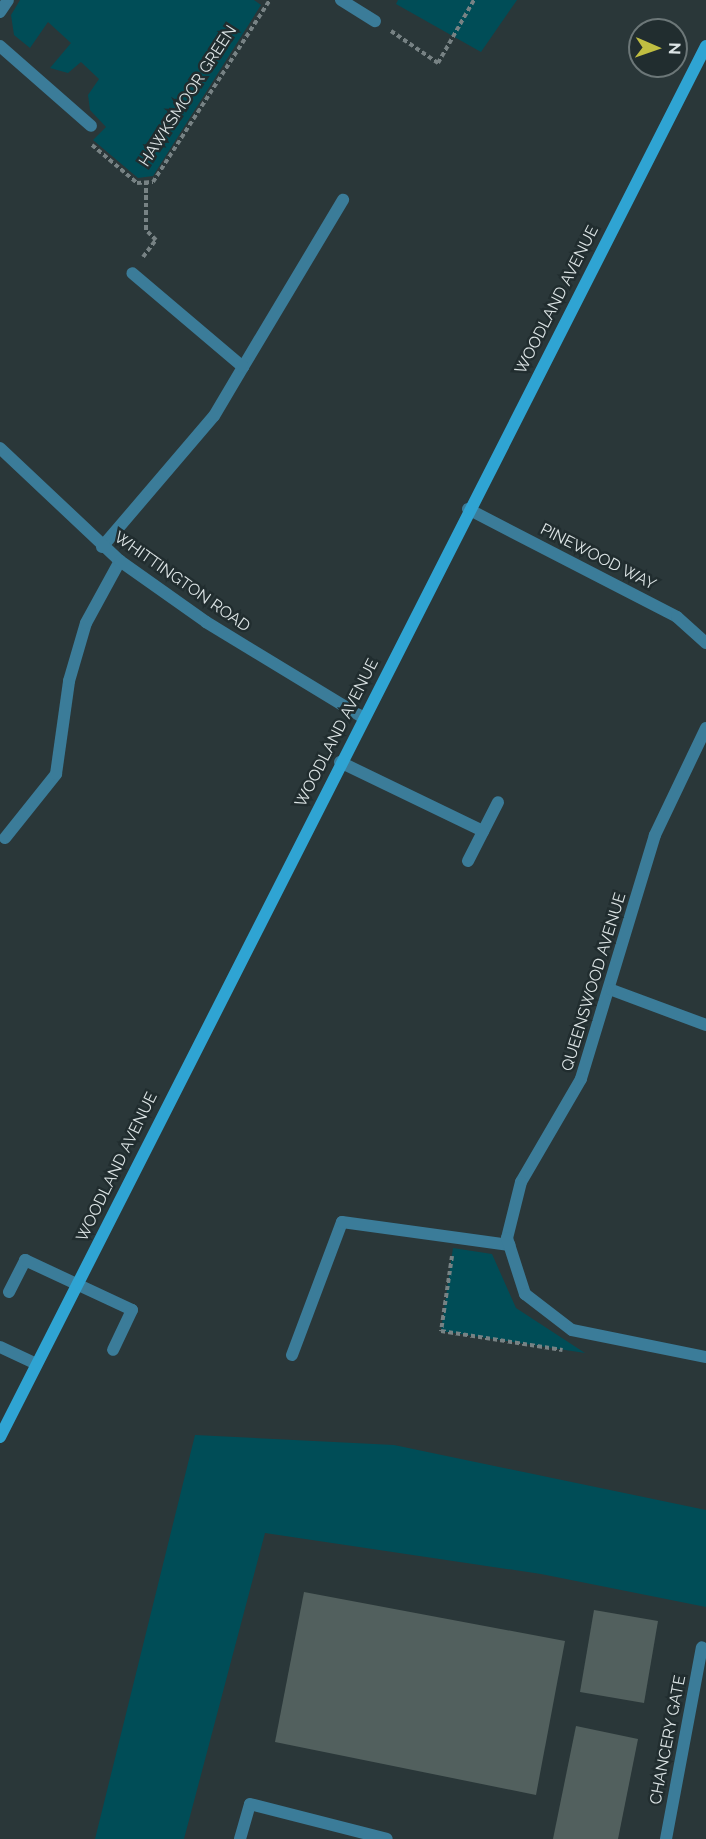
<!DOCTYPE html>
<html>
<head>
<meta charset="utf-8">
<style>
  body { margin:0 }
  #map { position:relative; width:706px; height:1839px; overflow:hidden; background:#2a3739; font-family:Raleway,sans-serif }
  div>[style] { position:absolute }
  .green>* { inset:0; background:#004d57 }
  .building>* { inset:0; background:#52605e }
  .path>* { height:4px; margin-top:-2px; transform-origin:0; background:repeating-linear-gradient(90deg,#778284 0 4.5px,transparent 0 7.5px) }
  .lane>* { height:12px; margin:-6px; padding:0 6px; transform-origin:6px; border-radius:6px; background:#3b7c99 }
  .street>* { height:12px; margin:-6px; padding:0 6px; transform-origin:6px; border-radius:6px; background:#3b7c99 }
  .secondary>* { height:12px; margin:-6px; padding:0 6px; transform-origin:6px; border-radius:6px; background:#2fa4d3 }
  span { translate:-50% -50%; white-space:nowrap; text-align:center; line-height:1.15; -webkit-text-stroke:5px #212d2f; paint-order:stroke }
  .street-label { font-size:16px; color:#dde5e6 }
  .north { position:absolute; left:628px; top:18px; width:60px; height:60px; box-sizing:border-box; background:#212d2f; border:2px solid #6c7778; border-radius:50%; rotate:92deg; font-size:16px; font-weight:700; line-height:24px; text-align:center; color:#dde5e6 }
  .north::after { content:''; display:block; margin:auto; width:21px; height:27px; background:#c0be41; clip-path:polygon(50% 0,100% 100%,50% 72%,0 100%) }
</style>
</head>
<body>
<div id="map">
  <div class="green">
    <div style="clip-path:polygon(20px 0,254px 0,261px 5px,153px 176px,138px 178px,93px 140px,106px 127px,90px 110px,88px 95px,99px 79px,81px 62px,68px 73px,50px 68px,71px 43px,48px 22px,30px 48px,14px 35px,11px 15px)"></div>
    <div style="clip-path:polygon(398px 0,517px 0,481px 52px,396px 4px)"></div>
    <div style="clip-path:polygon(453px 1248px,492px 1254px,516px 1308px,585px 1353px,441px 1331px)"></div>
    <div style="clip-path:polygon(195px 1435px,394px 1445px,706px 1510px,706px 1607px,541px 1574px,265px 1533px,184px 1839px,95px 1839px)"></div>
  </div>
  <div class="building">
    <div style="clip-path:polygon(304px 1592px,565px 1641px,536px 1795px,275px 1742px)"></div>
    <div style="clip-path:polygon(594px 1610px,658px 1621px,644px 1703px,580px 1692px)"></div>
    <div style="clip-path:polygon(576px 1726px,638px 1739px,618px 1839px,553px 1839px)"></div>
  </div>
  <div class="path">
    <div style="left:391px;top:31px;width:57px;rotate:34.2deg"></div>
    <div style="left:438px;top:63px;width:73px;rotate:-60.3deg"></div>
    <div style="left:92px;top:145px;width:59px;rotate:40.2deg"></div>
    <div style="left:137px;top:183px;width:16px;rotate:-4deg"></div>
    <div style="left:153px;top:182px;width:216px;rotate:-57.3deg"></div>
    <div style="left:143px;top:257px;width:21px;rotate:-53deg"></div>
    <div style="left:156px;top:240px;width:14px;rotate:-135deg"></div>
    <div style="left:146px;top:230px;width:48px;rotate:-90deg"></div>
    <div style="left:452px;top:1256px;width:76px;rotate:98.3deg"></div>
    <div style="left:441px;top:1331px;width:123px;rotate:8.9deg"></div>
  </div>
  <div class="lane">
    <div style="left:243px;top:367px;width:195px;rotate:-59.1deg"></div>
    <div style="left:102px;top:547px;width:172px;rotate:-49.5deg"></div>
    <div style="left:214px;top:416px;width:57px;rotate:-59.4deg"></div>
    <div style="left:243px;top:367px;width:145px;rotate:-139.7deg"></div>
    <div style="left:340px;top:762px;width:159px;rotate:25.8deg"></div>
    <div style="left:5px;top:838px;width:82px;rotate:-51.4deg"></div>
    <div style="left:56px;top:774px;width:94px;rotate:-82deg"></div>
    <div style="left:69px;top:681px;width:60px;rotate:-73.7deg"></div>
    <div style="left:86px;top:623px;width:71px;rotate:-61.3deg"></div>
    <div style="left:468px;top:861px;width:66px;rotate:-63deg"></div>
    <div style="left:9px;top:1292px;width:36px;rotate:-63deg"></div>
    <div style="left:25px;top:1260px;width:118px;rotate:25deg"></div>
    <div style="left:132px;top:1310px;width:44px;rotate:115.4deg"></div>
    <div style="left:292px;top:1355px;width:142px;rotate:-69.4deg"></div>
    <div style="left:342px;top:1222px;width:169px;rotate:7.8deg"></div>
    <div style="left:240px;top:1839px;width:36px;rotate:-74deg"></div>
    <div style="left:250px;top:1804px;width:141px;rotate:14.3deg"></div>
    <div style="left:666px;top:1839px;width:195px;rotate:-79.4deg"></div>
  </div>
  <div class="street">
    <div style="left:341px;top:0;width:40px;rotate:32deg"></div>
    <div style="left:0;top:12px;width:14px;rotate:-56deg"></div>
    <div style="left:0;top:46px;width:121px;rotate:41.3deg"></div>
    <div style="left:0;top:448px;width:165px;rotate:43.3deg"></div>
    <div style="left:120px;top:561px;width:105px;rotate:35.3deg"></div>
    <div style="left:206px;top:622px;width:185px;rotate:31.3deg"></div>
    <div style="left:468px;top:509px;width:235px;rotate:27.3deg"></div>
    <div style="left:677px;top:617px;width:39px;rotate:42deg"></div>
    <div style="left:706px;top:728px;width:119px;rotate:115.5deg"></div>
    <div style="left:655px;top:835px;width:255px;rotate:106.9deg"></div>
    <div style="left:581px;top:1079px;width:119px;rotate:120.2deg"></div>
    <div style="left:521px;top:1182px;width:58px;rotate:104deg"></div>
    <div style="left:507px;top:1238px;width:59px;rotate:72.2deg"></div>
    <div style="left:525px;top:1294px;width:59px;rotate:37.5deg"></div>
    <div style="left:572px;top:1330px;width:137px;rotate:11.4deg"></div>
    <div style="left:612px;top:990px;width:100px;rotate:20.4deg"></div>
    <div style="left:0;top:1347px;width:40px;rotate:25deg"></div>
  </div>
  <div class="secondary">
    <div style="left:0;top:1437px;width:1560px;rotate:-63.09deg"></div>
  </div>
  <div class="street-label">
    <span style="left:188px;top:96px;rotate:-57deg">HAWKSMOOR GREEN</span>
    <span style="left:557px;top:300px;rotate:-63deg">WOODLAND AVENUE</span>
    <span style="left:598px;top:557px;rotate:27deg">PINEWOOD WAY</span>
    <span style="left:182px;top:582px;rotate:35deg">WHITTINGTON ROAD</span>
    <span style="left:337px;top:733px;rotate:-63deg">WOODLAND AVENUE</span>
    <span style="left:594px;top:982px;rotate:-73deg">QUEENSWOOD AVENUE</span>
    <span style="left:117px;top:1167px;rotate:-64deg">WOODLAND AVENUE</span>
    <span style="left:668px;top:1740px;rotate:-79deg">CHANCERY GATE</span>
  </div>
  <div class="north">N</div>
</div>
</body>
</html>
